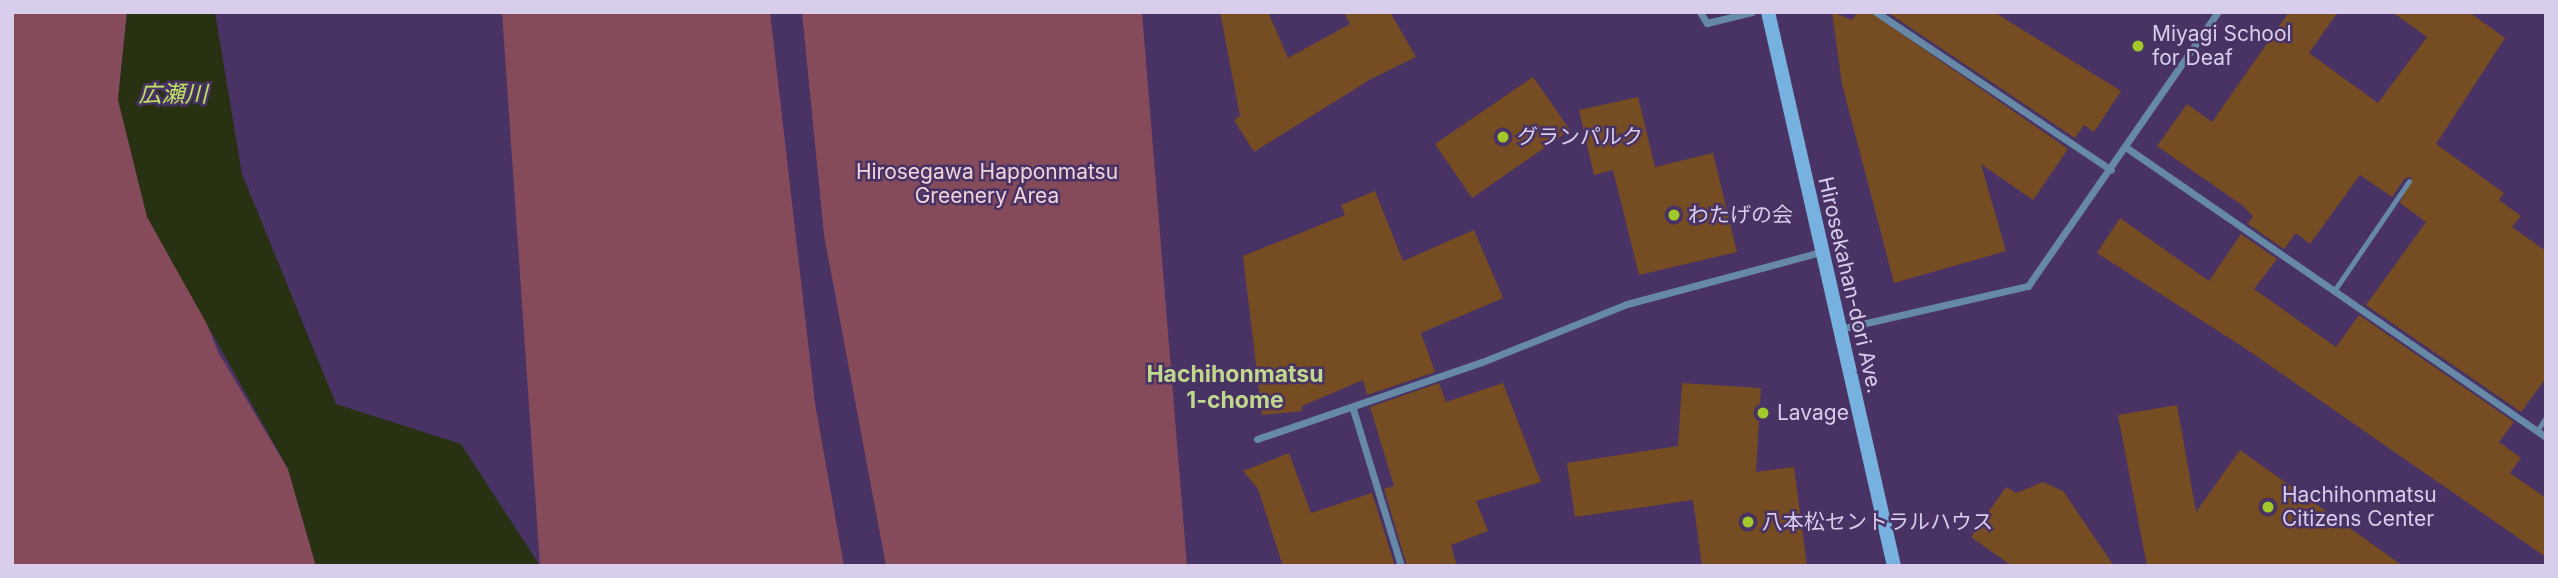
<!DOCTYPE html>
<html>
<head>
<meta charset="utf-8">
<style>
  body { margin:0 }
  #map { position:relative; width:2558px; height:578px; overflow:hidden; background:#493264; font-family:Inter,"Noto Sans JP",sans-serif }
  div>[style] { position:absolute }
  .green>* { inset:0; background:#854b5b }
  .water>* { inset:0; background:#283212 }
  .building>* { inset:0; background:#764c22 }
  .lane>* { height:5px; margin:-2.5px; padding:0 2.5px; transform-origin:2.5px; border-radius:2.5px; background:#6589a6 }
  .street>* { height:7px; margin:-3.5px; padding:0 3.5px; transform-origin:3.5px; border-radius:3.5px; background:#6589a6 }
  .secondary>* { height:14px; margin:-7px; padding:0 7px; transform-origin:7px; border-radius:7px; background:#77b1df }
  .dots>* { width:19px; height:19px; translate:-50% -50%; box-sizing:border-box; border:4px solid #493264; border-radius:50% }
  span { translate:-50% -50%; white-space:nowrap; text-align:center; line-height:1.15; -webkit-text-stroke:5px #493264; paint-order:stroke }
  .poi-label { font-size:21px; color:#d8cdeb }
  .left { translate:0 -50%; text-align:left }
  .park-label { font-size:21px; color:#f1d5db }
  .street-label { font-size:21px; color:#d8cdeb }
  .water-label { font-size:23px; color:#bee562; font-style:italic }
  .neighbourhood-label { font-size:23px; color:#bfd88e; font-weight:700 }
  .frame { position:absolute; inset:0; border:14px solid #d8cdeb; pointer-events:none }
</style>
</head>
<body>
<div id="map">
  <div class="green">
    <div style="clip-path:polygon(12px 12px,127px 12px,118px 100px,218px 352px,288px 469px,316px 566px,12px 566px)"></div>
    <div style="clip-path:polygon(502px 12px,770px 12px,815px 403px,844px 566px,540px 566px)"></div>
    <div style="clip-path:polygon(802px 12px,1142px 12px,1187px 566px,886px 566px,824px 235px)"></div>
  </div>
  <div class="water">
    <div style="clip-path:polygon(127px 12px,215px 12px,242px 174px,336px 404px,461px 444px,540px 566px,316px 566px,288px 469px,147px 217px,118px 100px)"></div>
  </div>
  <div class="building">
    <div style="clip-path:polygon(1220px 12px,1268px 12px,1288px 58px,1350px 24px,1344px 12px,1390px 12px,1416px 57px,1371px 79px,1254px 152px,1234px 120px,1240px 116px)"></div>
    <div style="clip-path:polygon(1832px 12px,1852px 20px,1858px 12px,1870px 12px,2068px 149px,2033px 200px,1981px 164px,2006px 251px,1894px 283px,1842px 84px)"></div>
    <div style="clip-path:polygon(1887px 12px,1994px 12px,2121px 91px,2094px 132px,2084px 125px,2075px 138px)"></div>
    <div style="clip-path:polygon(2289px 12px,2338px 12px,2309px 53px,2378px 103px,2427px 37px,2392px 12px,2469px 12px,2505px 38px,2436px 144px,2504px 193px,2499px 200px,2521px 216px,2512px 227px,2546px 251px,2546px 378px,2521px 412px,2366px 305px,2426px 222px,2400px 203px,2412px 177px,2405px 178px,2392px 197px,2360px 175px,2310px 244px,2296px 233px,2284px 249px,2248px 224px,2253px 216px,2242px 205px,2157px 146px,2187px 104px,2212px 122px)"></div>
    <div style="clip-path:polygon(1533px 77px,1570px 130px,1472px 198px,1435px 144px)"></div>
    <div style="clip-path:polygon(1638px 97px,1655px 167px,1713px 153px,1737px 252px,1639px 275px,1613px 170px,1594px 175px,1579px 110px)"></div>
    <div style="clip-path:polygon(1375px 191px,1403px 261px,1474px 230px,1503px 298px,1421px 333px,1435px 372px,1367px 395px,1363px 380px,1302px 406px,1302px 411px,1262px 415px,1243px 256px,1345px 215px,1341px 205px)"></div>
    <div style="clip-path:polygon(2120px 218px,2209px 281px,2241px 234px,2277px 259px,2254px 289px,2336px 347px,2359px 315px,2514px 422px,2499px 442px,2521px 458px,2510px 473px,2546px 498px,2546px 557px,2246px 349px,2097px 253px)"></div>
    <div style="clip-path:polygon(1439px 383px,1446px 402px,1503px 383px,1541px 482px,1476px 501px,1488px 531px,1451px 545px,1457px 566px,1407px 566px,1384px 489px,1394px 486px,1370px 407px)"></div>
    <div style="clip-path:polygon(1682px 383px,1761px 388px,1756px 472px,1794px 467px,1807px 566px,1702px 566px,1693px 500px,1575px 517px,1567px 463px,1678px 446px)"></div>
    <div style="clip-path:polygon(2177px 405px,2196px 512px,2240px 450px,2403px 566px,2147px 566px,2118px 415px)"></div>
    <div style="clip-path:polygon(1289px 453px,1311px 513px,1372px 493px,1395px 566px,1283px 566px,1258px 489px,1243px 471px)"></div>
    <div style="clip-path:polygon(2043px 482px,2063px 491px,2114px 566px,2012px 566px,1971px 537px,2006px 487px,2016px 493px)"></div>
  </div>
  <div class="lane">
    <div style="left:2334px;top:291px;width:133px;rotate:-55.7deg"></div>
    <div style="left:2537px;top:431px;width:17px;rotate:-57deg"></div>
  </div>
  <div class="street">
    <div style="left:1700px;top:12px;width:13px;rotate:58deg"></div>
    <div style="left:1707px;top:23px;width:46px;rotate:-13.7deg"></div>
    <div style="left:1876px;top:12px;width:283px;rotate:33.9deg"></div>
    <div style="left:2127px;top:148px;width:509px;rotate:34.6deg"></div>
    <div style="left:1840px;top:329px;width:193px;rotate:-12.9deg"></div>
    <div style="left:2028px;top:286px;width:333px;rotate:-55.3deg"></div>
    <div style="left:1353px;top:409px;width:164px;rotate:73deg"></div>
    <div style="left:1257px;top:439px;width:238px;rotate:-18.9deg"></div>
    <div style="left:1482px;top:362px;width:156px;rotate:-21.8deg"></div>
    <div style="left:1627px;top:304px;width:201px;rotate:-15deg"></div>
  </div>
  <div class="secondary">
    <div style="left:1768px;top:12px;width:568px;rotate:77.19deg"></div>
  </div>
  <div class="dots">
    <div style="left:2138px;top:46px;background:#a1c929"></div>
    <div style="left:1503px;top:137px;background:#a1c929"></div>
    <div style="left:1674px;top:215px;background:#a1c929"></div>
    <div style="left:1763px;top:413px;background:#a1c929"></div>
    <div style="left:2268px;top:507px;background:#a1c929"></div>
    <div style="left:1748px;top:522px;background:#a1c929"></div>
  </div>
  <div class="poi-label">
    <span class="left" style="left:2152px;top:46px">Miyagi School<br>for Deaf</span>
    <span class="left" style="left:1517px;top:137px">グランパルク</span>
    <span class="left" style="left:1688px;top:215px">わたげの会</span>
    <span class="left" style="left:1777px;top:413px">Lavage</span>
    <span class="left" style="left:2282px;top:507px">Hachihonmatsu<br>Citizens Center</span>
    <span class="left" style="left:1762px;top:522px">八本松セントラルハウス</span>
  </div>
  <div class="park-label">
    <span style="left:987px;top:184px">Hirosegawa Happonmatsu<br>Greenery Area</span>
  </div>
  <div class="street-label">
    <span style="left:1850px;top:285px;rotate:77deg">Hirosekahan-dori Ave.</span>
  </div>
  <div class="water-label">
    <span style="left:173px;top:94px">広瀬川</span>
  </div>
  <div class="neighbourhood-label">
    <span style="left:1235px;top:387px">Hachihonmatsu<br>1-chome</span>
  </div>
  <div class="frame"></div>
</div>
</body>
</html>
